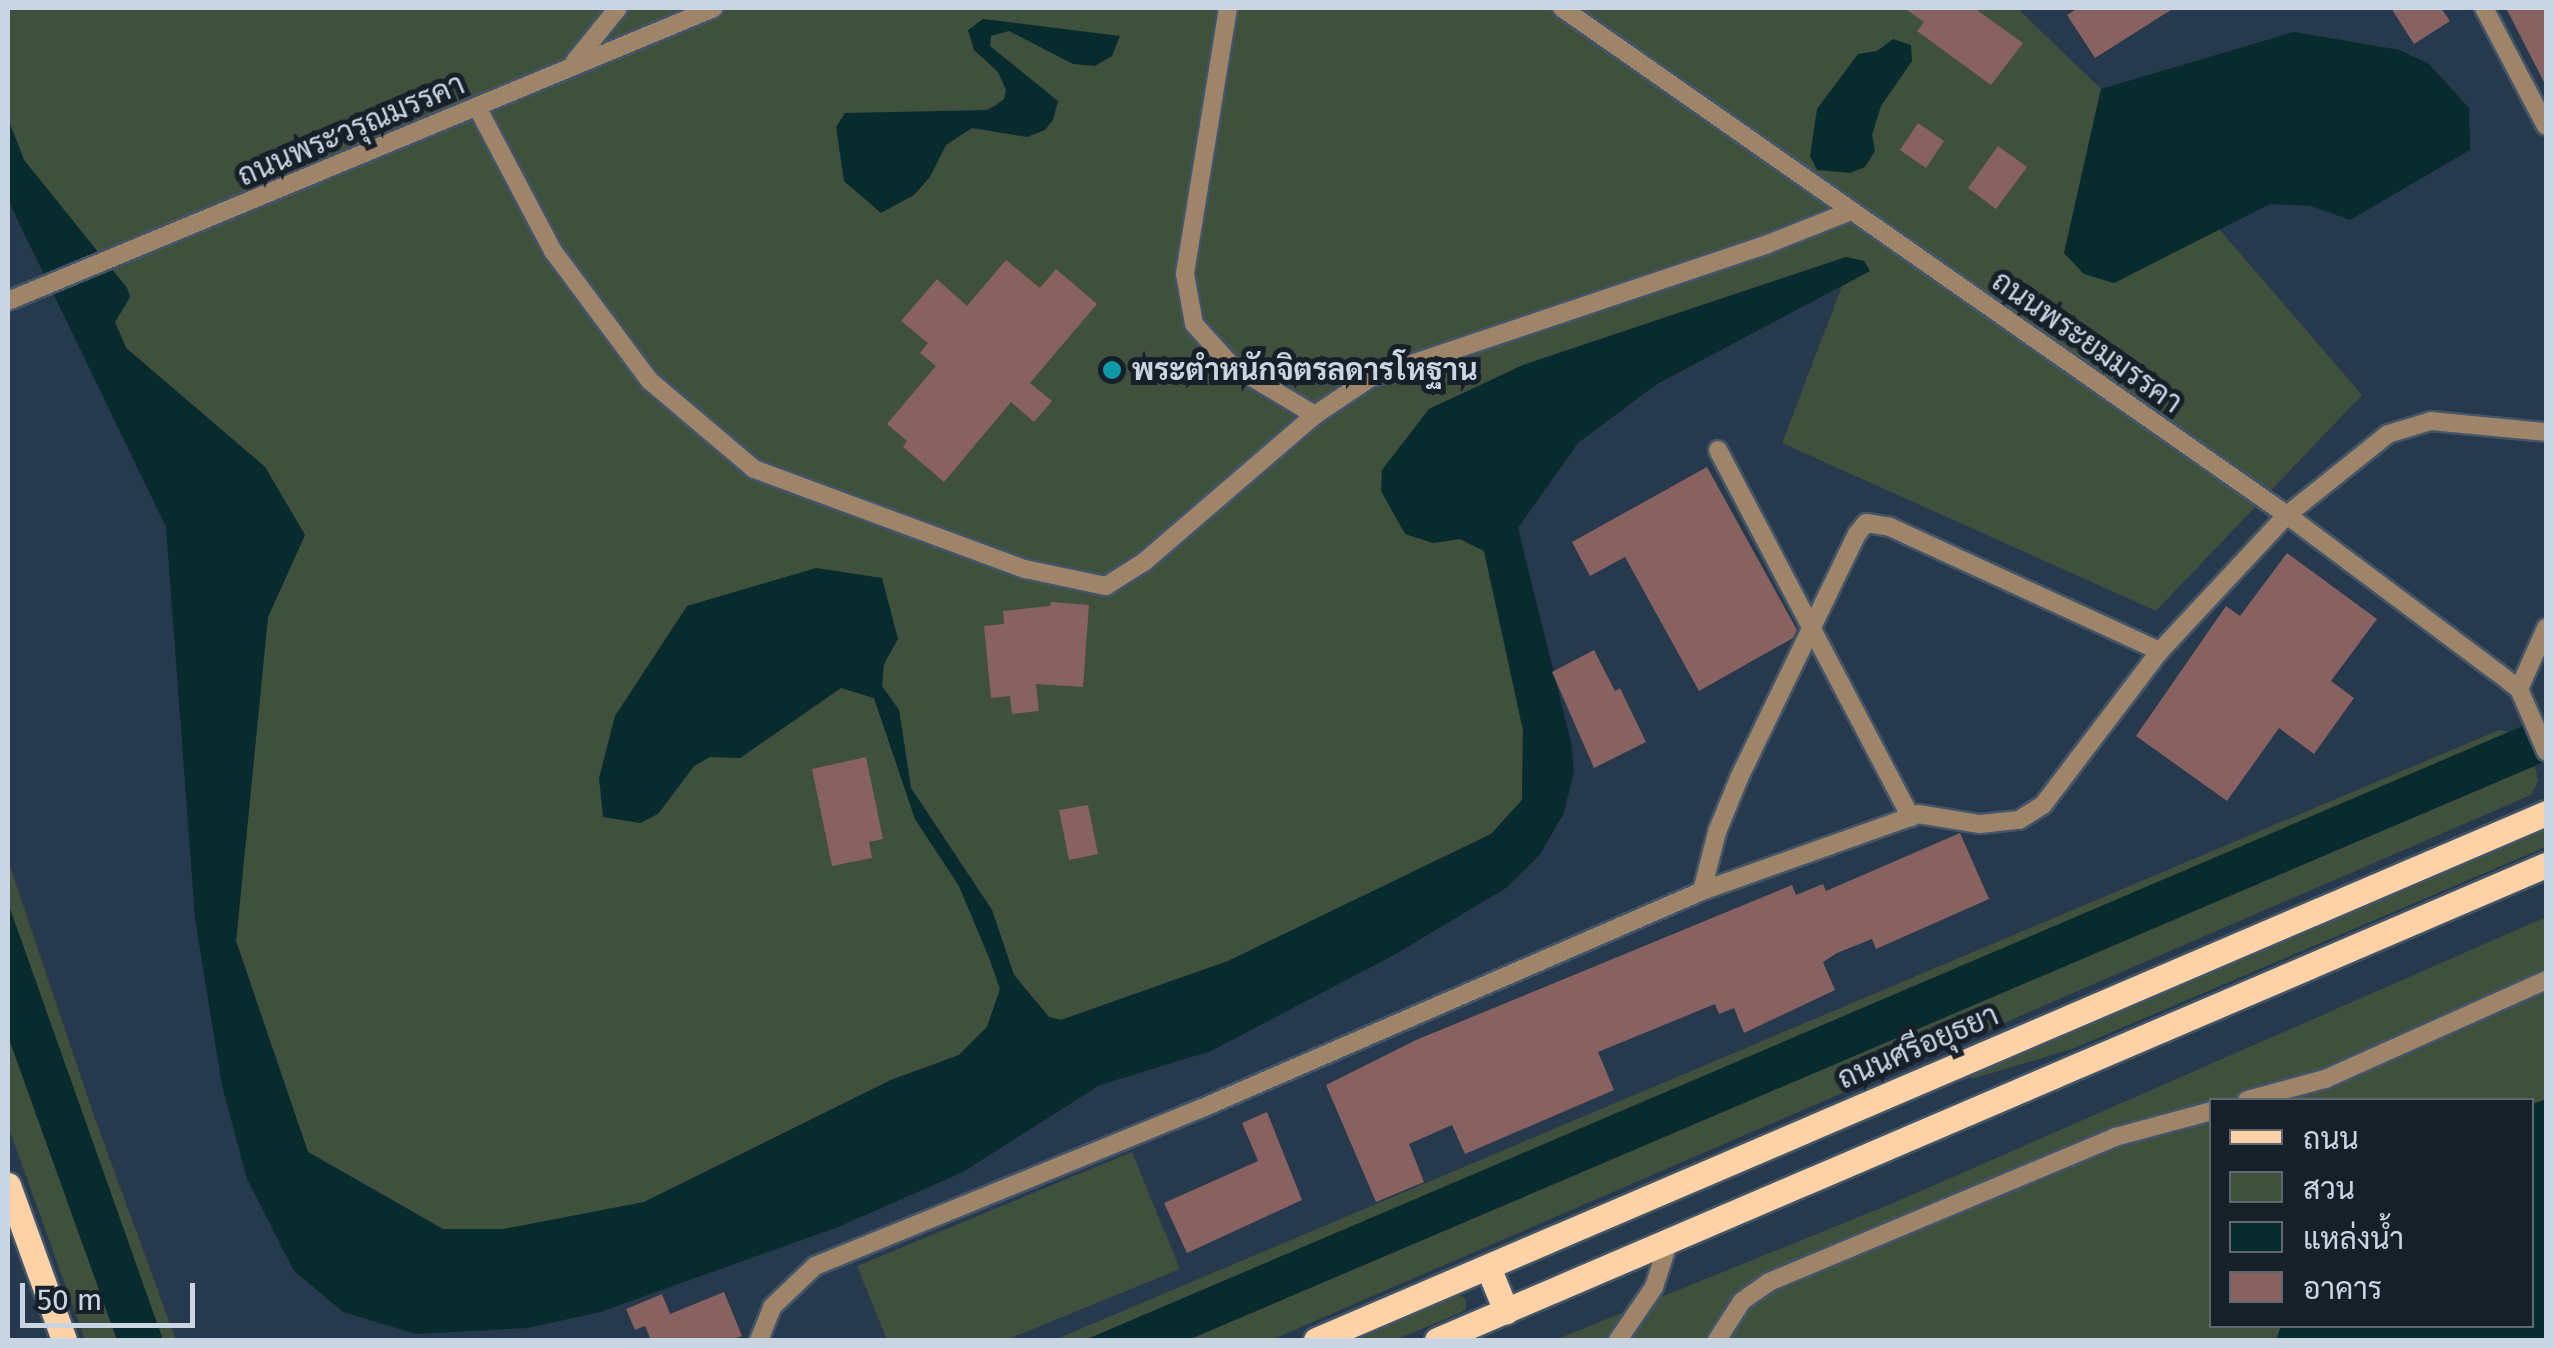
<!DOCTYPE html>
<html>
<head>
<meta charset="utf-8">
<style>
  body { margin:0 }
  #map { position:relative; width:2554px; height:1348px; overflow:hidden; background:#26394d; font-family:"Fira Sans",Sarabun,sans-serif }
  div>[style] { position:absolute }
  .green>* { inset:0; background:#3f503d }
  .water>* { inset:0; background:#082c2e }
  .building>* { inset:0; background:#886260 }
  .roads { filter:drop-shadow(2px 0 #435568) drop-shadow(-2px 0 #435568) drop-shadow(0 2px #435568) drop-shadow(0 -2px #435568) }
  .minor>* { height:18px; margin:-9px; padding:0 9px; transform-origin:9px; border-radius:9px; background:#9e8469 }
  .major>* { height:25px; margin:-12.5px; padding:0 12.5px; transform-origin:12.5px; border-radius:12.5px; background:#fdd2a6 }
  .dots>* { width:28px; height:28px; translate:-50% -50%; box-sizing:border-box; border:5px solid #172029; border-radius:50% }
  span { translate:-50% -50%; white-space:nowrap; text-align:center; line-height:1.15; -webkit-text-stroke:10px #172029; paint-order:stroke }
  .street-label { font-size:30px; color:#c9d5e2 }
  .poi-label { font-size:30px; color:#c9d5e2; font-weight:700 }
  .left { translate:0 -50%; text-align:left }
  .frame { position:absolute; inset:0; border:10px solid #c9d5e2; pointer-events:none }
  .legend { position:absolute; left:2209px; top:1098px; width:325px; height:230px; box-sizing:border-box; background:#172029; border:2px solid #5e6873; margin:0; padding:12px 18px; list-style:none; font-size:30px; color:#c9d5e2 }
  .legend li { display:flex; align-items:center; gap:20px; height:50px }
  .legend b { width:50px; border:2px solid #5e6873 }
  .scale { position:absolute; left:20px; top:1283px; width:175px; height:45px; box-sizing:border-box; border:5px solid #c9d5e2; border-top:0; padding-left:12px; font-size:30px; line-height:35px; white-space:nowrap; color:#c9d5e2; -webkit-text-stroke:8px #172029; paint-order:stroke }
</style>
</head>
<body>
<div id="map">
  <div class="green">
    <div style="clip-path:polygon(8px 8px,2017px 8px,2101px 89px,2064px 253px,2084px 274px,2114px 283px,2219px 229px,2362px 395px,2156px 611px,1782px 443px,1842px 286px,1870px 271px,1864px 261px,1846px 257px,1523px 365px,1429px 409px,1382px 470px,1433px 543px,1460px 539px,1484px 551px,1523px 730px,1522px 800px,1491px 834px,1228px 961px,1061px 1020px,1049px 1017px,1014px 975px,992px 910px,911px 788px,899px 710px,882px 687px,883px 664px,897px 638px,816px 568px,658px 814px,694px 766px,710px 757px,740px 758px,842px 687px,874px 698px,915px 819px,959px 886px,990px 960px,1000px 989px,987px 1027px,959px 1055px,891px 1080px,644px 1202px,504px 1229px,443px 1229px,308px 1152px,236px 941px,268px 617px,305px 535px,265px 467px,126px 348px,115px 322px,130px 297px,127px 288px,24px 160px,8px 119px)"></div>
    <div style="clip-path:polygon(2499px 730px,2514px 733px,1085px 1340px,1054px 1340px)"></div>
    <div style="clip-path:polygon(2535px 766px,2538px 781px,2531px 795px,1271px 1340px,1188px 1340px)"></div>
    <div style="clip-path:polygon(2546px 826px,2546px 847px,2072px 1049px,1972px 1079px,1970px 1071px)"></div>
    <div style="clip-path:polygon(8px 860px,93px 1113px,176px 1340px,163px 1340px,8px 903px)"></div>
    <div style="clip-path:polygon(evenodd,2546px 917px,2546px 1340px,1555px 1340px,1898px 1201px,2546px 917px,2212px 1100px,2532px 1100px,2532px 1326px,2212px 1326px,2212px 1100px)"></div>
    <div style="clip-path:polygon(8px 1036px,117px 1340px,85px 1340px,8px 1126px)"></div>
    <div style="clip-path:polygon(1132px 1152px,1180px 1269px,1006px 1340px,887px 1340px,857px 1266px)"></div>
    <div style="clip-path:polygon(1456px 1294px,1466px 1299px,1466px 1309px,1460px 1313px,1395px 1340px,1351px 1340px)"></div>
  </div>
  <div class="water">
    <div style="clip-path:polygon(983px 19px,1120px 36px,1112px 56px,1095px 66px,1073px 64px,1009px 31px,991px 36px,990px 46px,1058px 101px,1053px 120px,1045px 130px,1027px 137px,972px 128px,946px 145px,930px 177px,914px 195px,881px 213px,844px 181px,836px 127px,845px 113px,987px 110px,996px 105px,1004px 99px,1006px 90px,998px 72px,974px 50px,968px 30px)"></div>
    <div style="clip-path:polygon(2294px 32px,2400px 50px,2429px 64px,2469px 108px,2470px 150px,2350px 220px,2311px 206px,2270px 204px,2114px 283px,2084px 274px,2064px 253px,2101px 89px)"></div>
    <div style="clip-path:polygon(1893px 39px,1911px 45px,1912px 61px,1881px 106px,1872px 135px,1875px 151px,1865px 167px,1850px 173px,1817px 170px,1810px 156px,1817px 109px,1858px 54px,1877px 51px)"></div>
    <div style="clip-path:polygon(8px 119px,24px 160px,127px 288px,130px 297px,115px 322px,126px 348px,265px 467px,305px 535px,268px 617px,236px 941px,308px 1152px,443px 1229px,504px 1229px,644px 1202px,891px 1080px,959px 1055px,987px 1027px,1000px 989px,990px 960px,959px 886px,915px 819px,874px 698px,841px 688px,740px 758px,710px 757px,694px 766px,658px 814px,640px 823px,603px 817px,599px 778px,615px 716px,687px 606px,816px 568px,882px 578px,898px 639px,884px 664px,882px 686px,899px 710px,911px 788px,992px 910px,1014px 975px,1049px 1017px,1061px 1020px,1228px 961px,1491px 834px,1522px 800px,1523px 730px,1484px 551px,1460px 539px,1433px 543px,1405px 534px,1381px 491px,1382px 470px,1429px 409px,1523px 365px,1846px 257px,1864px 261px,1870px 271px,1657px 384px,1578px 443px,1518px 528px,1571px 742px,1574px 771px,1564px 813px,1539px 856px,1506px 888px,1394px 955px,1211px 1051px,1100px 1085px,963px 1172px,838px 1227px,600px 1312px,528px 1328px,416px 1334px,343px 1312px,294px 1271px,247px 1179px,222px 1086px,195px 918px,166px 527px,8px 200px)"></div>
    <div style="clip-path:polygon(2546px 716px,2546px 761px,1188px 1340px,1085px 1340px)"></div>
    <div style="clip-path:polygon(8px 903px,163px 1340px,117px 1340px,8px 1036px)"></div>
    <div style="clip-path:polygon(2546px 1099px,2546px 1340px,2276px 1340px,2281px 1326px,2532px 1326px,2532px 1104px)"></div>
  </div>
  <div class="building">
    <div style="clip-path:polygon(1904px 8px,1974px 8px,2023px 43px,1991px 85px,1917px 31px,1924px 22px)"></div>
    <div style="clip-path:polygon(2078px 8px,2174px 8px,2095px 58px,2067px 15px)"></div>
    <div style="clip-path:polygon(2391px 8px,2441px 8px,2450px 21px,2414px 44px)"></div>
    <div style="clip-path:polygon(2506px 8px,2546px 8px,2546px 86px)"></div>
    <div style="clip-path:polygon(1918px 123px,1944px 141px,1926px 168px,1900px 150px)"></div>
    <div style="clip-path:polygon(1998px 146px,2027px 167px,1996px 209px,1968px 188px)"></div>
    <div style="clip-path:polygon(1006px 260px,1040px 288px,1056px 269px,1097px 304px,1030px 383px,1052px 401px,1034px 422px,1011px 402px,944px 482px,903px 447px,907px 441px,887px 424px,936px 366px,920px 353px,928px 343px,901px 321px,937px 279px,967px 306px)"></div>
    <div style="clip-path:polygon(1707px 467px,1797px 630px,1793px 638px,1699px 691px,1625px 557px,1590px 576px,1572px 542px)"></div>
    <div style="clip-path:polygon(2287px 553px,2377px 619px,2331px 681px,2354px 698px,2314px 754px,2279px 728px,2227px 801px,2136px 736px,2226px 606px,2240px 616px)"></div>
    <div style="clip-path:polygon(1051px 602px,1089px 605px,1083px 687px,1036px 684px,1039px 711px,1012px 714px,1010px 696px,991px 698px,984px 626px,1004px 624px,1003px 611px,1050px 606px)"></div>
    <div style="clip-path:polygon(1594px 650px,1615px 691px,1620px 688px,1646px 742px,1594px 768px,1552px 672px)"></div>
    <div style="clip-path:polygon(866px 757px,883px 839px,869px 842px,872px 858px,832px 866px,812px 769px)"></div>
    <div style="clip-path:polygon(1088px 805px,1098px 854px,1069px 860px,1059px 810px)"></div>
    <div style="clip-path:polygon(1960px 833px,1989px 899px,1876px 949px,1872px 939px,1837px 953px,1823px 962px,1835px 990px,1744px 1033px,1734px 1008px,1719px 1014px,1715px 1004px,1598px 1052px,1614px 1090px,1465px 1154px,1452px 1125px,1409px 1144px,1424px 1182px,1376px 1202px,1326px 1085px,1416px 1040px,1792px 885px,1796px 895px,1823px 884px,1826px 891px)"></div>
    <div style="clip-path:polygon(1267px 1112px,1302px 1200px,1187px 1253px,1164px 1203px,1258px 1161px,1242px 1123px)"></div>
    <div style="clip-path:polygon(724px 1292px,742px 1336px,730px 1340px,651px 1340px,645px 1326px,635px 1330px,626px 1309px,662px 1294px,670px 1314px)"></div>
  </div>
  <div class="roads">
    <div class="minor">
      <div style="left:1228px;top:8px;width:269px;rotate:99.2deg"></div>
      <div style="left:1185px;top:274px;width:51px;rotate:79.8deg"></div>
      <div style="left:1194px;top:324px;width:55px;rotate:47.9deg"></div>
      <div style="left:1231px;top:365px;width:98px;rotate:30.8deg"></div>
      <div style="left:1562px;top:8px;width:885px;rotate:34.97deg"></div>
      <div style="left:2287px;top:515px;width:262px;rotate:36.8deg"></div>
      <div style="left:2497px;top:672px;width:28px;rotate:38deg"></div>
      <div style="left:2519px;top:689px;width:68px;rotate:66.5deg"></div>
      <div style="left:2484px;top:8px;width:133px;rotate:62.3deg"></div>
      <div style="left:575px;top:61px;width:68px;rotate:-50.9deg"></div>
      <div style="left:477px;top:107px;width:163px;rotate:62.2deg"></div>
      <div style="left:553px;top:251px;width:162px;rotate:53.3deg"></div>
      <div style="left:650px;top:381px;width:136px;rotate:40.2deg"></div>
      <div style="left:754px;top:469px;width:289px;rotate:20.3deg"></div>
      <div style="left:1025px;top:569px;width:83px;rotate:11.9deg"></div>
      <div style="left:1106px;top:586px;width:45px;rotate:-32.3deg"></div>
      <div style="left:1144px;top:562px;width:225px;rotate:-40.7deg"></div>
      <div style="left:1315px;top:415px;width:66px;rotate:-33.9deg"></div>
      <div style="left:1370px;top:378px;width:417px;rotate:-18.6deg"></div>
      <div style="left:1765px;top:245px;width:92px;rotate:-21.6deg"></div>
      <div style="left:8px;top:301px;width:764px;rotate:-22.54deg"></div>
      <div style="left:1718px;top:450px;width:415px;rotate:62.3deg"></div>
      <div style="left:2519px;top:689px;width:67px;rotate:-66.1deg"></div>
      <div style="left:1702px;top:891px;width:61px;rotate:-75.7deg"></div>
      <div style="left:1717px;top:832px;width:58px;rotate:-67.8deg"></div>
      <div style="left:1739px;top:778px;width:271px;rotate:-64.2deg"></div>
      <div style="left:1857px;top:534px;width:14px;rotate:-51deg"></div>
      <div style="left:1866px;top:523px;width:24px;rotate:9deg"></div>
      <div style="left:1890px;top:527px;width:297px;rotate:24.7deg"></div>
      <div style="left:2247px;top:1100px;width:81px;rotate:-15.1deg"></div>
      <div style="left:2325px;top:1079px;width:242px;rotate:-24.1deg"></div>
      <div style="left:759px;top:1340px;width:35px;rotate:-68deg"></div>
      <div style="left:772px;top:1307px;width:59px;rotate:-43.6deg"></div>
      <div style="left:815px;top:1266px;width:416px;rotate:-22.2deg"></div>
      <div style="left:1200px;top:1109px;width:547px;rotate:-23.47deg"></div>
      <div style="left:1702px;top:891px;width:229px;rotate:-19.6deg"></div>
      <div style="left:1918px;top:814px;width:63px;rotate:9.2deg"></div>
      <div style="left:1980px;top:824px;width:39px;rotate:-6deg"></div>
      <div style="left:2019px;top:820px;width:28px;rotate:-32deg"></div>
      <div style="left:2043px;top:805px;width:193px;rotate:-52.8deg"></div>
      <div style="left:2160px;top:651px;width:186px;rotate:-47deg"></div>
      <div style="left:2287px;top:515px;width:129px;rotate:-38.7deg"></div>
      <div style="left:2388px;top:434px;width:45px;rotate:-16.8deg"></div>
      <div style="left:2431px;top:421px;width:116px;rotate:5.5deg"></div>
      <div style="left:1618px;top:1340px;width:64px;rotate:-55.8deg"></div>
      <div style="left:1654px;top:1287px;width:48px;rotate:-71.9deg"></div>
      <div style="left:1717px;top:1340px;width:46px;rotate:-57.3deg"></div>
      <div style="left:1742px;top:1301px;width:33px;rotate:-35deg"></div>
      <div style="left:1769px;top:1282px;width:375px;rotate:-22.7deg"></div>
      <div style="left:2115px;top:1137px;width:100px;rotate:-15deg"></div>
    </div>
    <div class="major">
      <div style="left:8px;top:1185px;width:165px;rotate:70.1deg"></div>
      <div style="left:1488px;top:1267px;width:48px;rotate:67.8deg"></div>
      <div style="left:1316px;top:1340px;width:1338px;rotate:-23.19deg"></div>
      <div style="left:1437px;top:1340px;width:1206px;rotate:-23.19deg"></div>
    </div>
  </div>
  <div class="dots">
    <div style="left:1112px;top:370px;background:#0f9aa8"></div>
  </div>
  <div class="street-label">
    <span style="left:351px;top:130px;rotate:-23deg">ถนนพระวรุณมรรคา</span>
    <span style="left:2087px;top:342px;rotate:35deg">ถนนพระยมมรรคา</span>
    <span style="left:1918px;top:1047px;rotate:-23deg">ถนนศรีอยุธยา</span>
  </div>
  <div class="poi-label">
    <span class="left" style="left:1132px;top:370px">พระตำหนักจิตรลดารโหฐาน</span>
  </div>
  <div class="frame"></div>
  <ul class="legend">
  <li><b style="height:12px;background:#fdd2a6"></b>ถนน</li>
  <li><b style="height:28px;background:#3f503d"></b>สวน</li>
  <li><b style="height:28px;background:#082c2e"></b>แหล่งน้ำ</li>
  <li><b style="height:28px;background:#886260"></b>อาคาร</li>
  </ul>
  <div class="scale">50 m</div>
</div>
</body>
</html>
